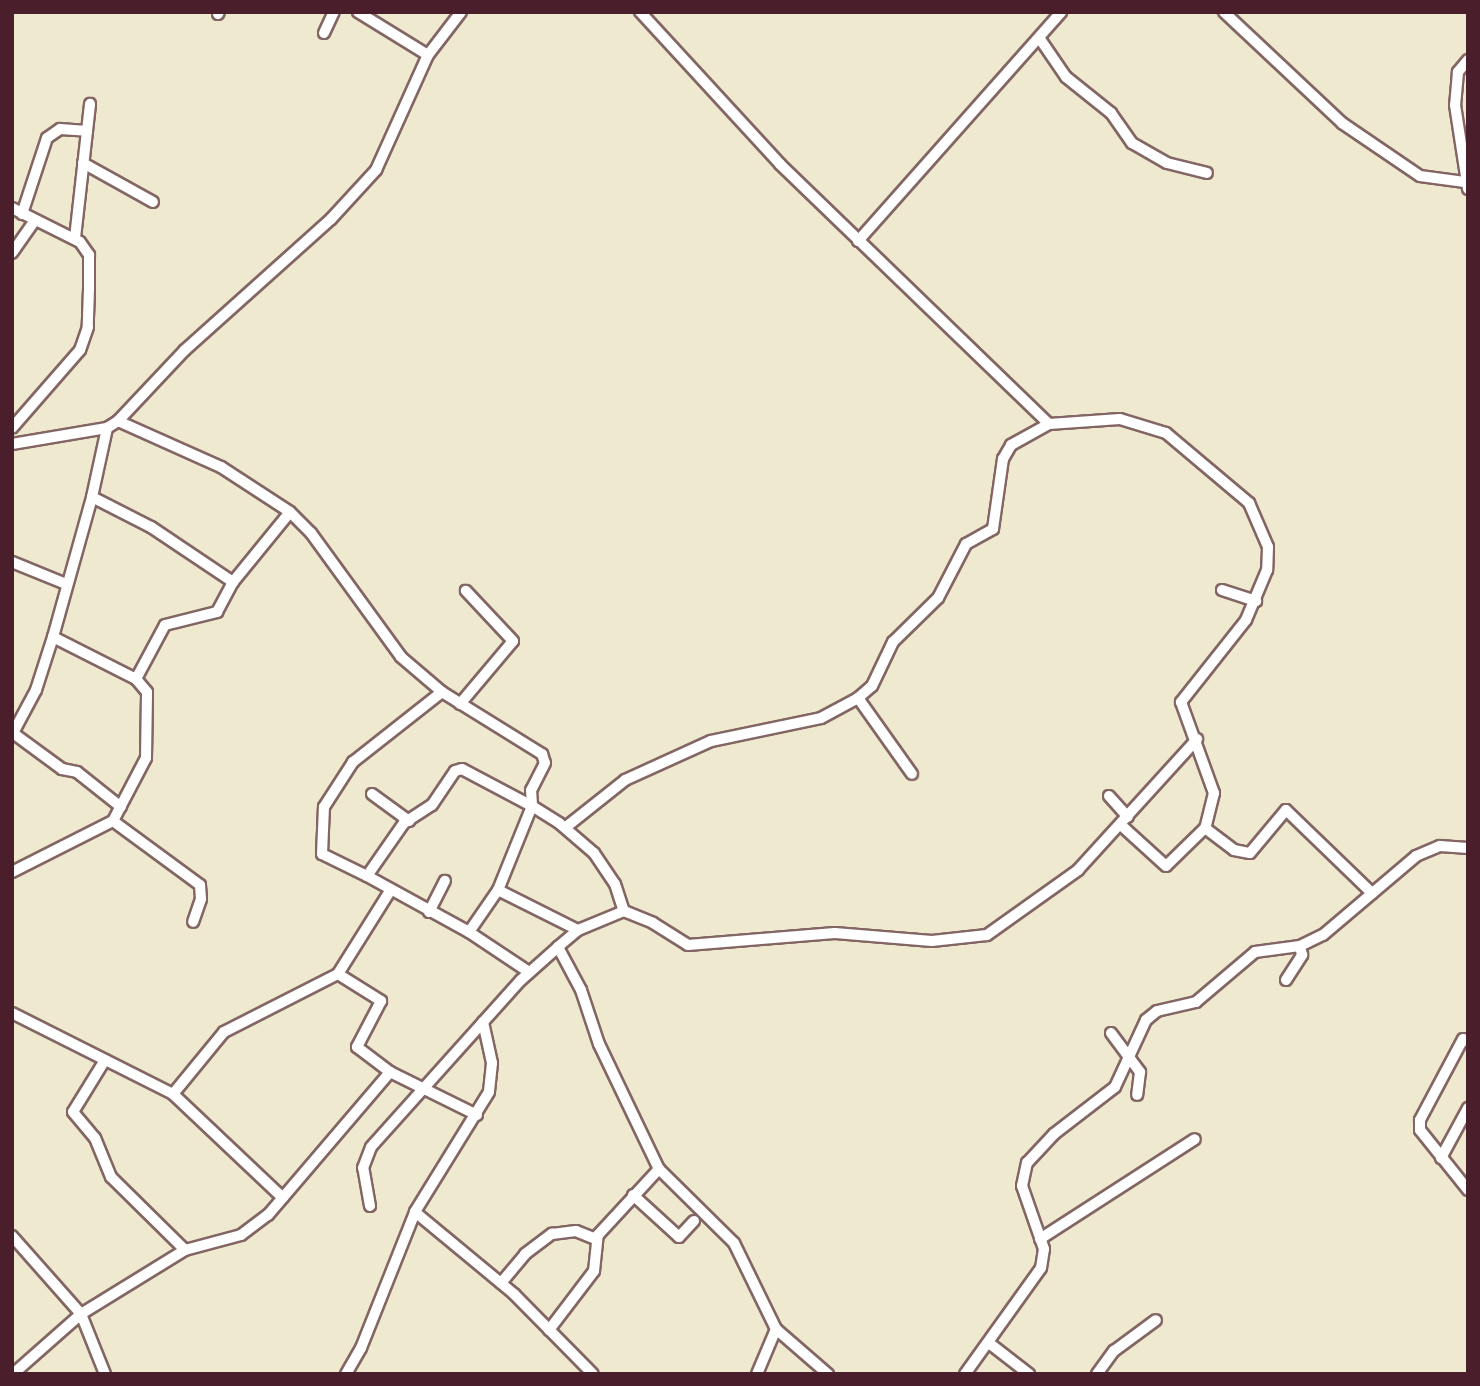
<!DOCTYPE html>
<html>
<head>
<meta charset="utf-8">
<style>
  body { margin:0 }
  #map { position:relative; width:1480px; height:1386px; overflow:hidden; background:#eee9cf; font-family:"IM FELL Great Primer",serif }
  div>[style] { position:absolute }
  .roads { filter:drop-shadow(2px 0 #836664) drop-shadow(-2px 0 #836664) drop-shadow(0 2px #836664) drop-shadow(0 -2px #836664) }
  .minor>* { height:10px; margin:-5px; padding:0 5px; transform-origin:5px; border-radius:5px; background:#fff }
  span { translate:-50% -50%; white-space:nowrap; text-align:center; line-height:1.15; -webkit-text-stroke:6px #fdfcf7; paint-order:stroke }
  .frame { position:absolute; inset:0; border:14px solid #4a1f2b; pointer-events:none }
</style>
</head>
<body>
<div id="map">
  <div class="roads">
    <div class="minor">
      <div style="left:358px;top:12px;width:82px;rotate:31.6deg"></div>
      <div style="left:1224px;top:12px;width:162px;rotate:43.2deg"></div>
      <div style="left:1342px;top:123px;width:94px;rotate:34.2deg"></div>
      <div style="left:1420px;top:176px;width:45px;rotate:7.6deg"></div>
      <div style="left:218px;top:14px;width:2px;rotate:-63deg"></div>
      <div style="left:324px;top:33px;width:23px;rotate:-65deg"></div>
      <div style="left:1040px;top:39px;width:46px;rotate:55.6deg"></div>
      <div style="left:1066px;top:77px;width:58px;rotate:38.7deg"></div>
      <div style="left:1111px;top:113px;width:37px;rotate:55deg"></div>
      <div style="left:1132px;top:143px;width:40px;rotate:29.7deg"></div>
      <div style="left:1167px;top:163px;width:41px;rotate:14deg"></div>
      <div style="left:1468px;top:60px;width:16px;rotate:130deg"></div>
      <div style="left:1458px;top:72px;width:33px;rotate:95deg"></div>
      <div style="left:1455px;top:105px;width:85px;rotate:81.2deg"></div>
      <div style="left:83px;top:163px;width:80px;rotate:29.1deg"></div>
      <div style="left:12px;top:208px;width:76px;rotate:26.6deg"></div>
      <div style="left:80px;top:242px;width:16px;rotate:55deg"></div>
      <div style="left:89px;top:255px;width:34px;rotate:90deg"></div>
      <div style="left:89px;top:289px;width:38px;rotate:92deg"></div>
      <div style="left:88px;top:327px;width:24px;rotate:109deg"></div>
      <div style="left:80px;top:350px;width:103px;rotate:131.1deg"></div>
      <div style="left:22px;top:214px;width:80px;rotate:-71.8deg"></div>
      <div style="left:47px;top:138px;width:16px;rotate:-35deg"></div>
      <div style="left:60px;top:129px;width:27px;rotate:4deg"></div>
      <div style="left:75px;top:238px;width:135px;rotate:-83.6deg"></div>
      <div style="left:858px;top:241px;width:306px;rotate:-48.4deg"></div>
      <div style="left:12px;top:253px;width:39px;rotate:-55deg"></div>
      <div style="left:118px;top:421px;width:113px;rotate:24.1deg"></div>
      <div style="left:221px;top:467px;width:82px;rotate:33.1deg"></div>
      <div style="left:290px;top:512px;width:30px;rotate:45deg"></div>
      <div style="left:311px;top:533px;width:153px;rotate:54deg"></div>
      <div style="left:401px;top:657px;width:54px;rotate:40.5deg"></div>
      <div style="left:442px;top:692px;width:118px;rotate:31.8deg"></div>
      <div style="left:542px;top:754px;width:9px;rotate:72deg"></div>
      <div style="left:545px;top:763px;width:30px;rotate:117deg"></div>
      <div style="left:531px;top:790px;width:16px;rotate:86deg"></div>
      <div style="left:532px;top:806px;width:32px;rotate:32deg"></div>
      <div style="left:559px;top:823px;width:46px;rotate:40.6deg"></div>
      <div style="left:594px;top:853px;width:37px;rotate:56deg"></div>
      <div style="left:615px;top:884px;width:28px;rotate:72deg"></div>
      <div style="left:624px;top:911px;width:50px;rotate:157.6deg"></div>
      <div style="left:578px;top:930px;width:26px;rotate:140deg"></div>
      <div style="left:1049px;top:424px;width:71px;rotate:-4deg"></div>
      <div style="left:1120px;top:419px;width:48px;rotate:16.9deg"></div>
      <div style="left:1166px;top:433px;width:109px;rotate:40.1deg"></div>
      <div style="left:1249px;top:503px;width:48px;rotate:66.6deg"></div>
      <div style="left:1268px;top:547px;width:23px;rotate:92deg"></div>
      <div style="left:1267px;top:570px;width:54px;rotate:112.8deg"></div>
      <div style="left:1246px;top:620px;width:105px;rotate:128.4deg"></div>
      <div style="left:1181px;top:702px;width:97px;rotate:70.1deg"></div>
      <div style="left:1214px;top:793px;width:36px;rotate:104deg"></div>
      <div style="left:1205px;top:828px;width:54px;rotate:135.7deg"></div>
      <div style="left:1166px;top:866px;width:61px;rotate:-137.7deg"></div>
      <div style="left:12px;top:444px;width:96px;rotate:-9.6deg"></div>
      <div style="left:107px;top:428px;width:13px;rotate:-32deg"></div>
      <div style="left:118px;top:421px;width:98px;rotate:-46.7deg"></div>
      <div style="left:185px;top:350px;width:196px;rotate:-41.9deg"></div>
      <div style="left:331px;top:219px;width:67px;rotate:-47.4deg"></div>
      <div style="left:376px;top:170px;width:126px;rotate:-65.7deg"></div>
      <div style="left:428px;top:55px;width:54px;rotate:-52.5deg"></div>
      <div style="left:92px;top:497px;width:71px;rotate:-77.7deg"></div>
      <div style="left:12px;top:562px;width:58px;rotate:22.2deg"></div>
      <div style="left:1222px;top:590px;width:36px;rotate:18deg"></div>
      <div style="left:53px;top:637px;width:56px;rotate:107.8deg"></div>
      <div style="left:36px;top:690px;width:49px;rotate:118.1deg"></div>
      <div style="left:13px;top:733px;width:61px;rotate:36.3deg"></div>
      <div style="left:62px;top:769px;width:15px;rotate:11deg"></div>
      <div style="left:77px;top:772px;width:56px;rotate:38.5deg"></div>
      <div style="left:136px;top:679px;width:61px;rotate:-61.8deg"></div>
      <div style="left:165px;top:625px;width:54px;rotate:-14deg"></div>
      <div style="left:217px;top:612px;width:34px;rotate:-62deg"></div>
      <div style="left:858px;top:698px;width:93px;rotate:54.6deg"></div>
      <div style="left:460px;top:704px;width:82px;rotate:-49.9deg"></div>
      <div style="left:513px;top:641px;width:69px;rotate:-133.2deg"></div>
      <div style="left:372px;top:794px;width:46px;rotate:36.1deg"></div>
      <div style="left:1109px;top:796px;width:28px;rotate:48deg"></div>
      <div style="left:113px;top:821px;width:108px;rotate:36.3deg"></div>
      <div style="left:200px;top:885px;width:14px;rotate:86deg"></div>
      <div style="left:201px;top:899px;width:24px;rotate:109deg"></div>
      <div style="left:566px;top:827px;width:75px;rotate:-38.5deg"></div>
      <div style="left:625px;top:780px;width:94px;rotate:-24.4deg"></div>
      <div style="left:711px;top:741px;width:112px;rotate:-11.8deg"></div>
      <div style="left:821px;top:718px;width:42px;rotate:-28.4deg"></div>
      <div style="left:858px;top:698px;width:18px;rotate:-41deg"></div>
      <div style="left:872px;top:686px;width:49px;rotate:-64.5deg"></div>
      <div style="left:893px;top:642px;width:63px;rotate:-44.4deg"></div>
      <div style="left:938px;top:598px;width:61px;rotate:-62.6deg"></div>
      <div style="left:966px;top:544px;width:31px;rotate:-29deg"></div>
      <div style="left:993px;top:529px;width:71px;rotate:-81.9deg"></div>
      <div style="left:1003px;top:459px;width:16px;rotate:-60deg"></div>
      <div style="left:1011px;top:445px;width:43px;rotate:-28.9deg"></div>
      <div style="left:1049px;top:424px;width:374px;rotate:-136deg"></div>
      <div style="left:780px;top:164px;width:207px;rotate:-132.6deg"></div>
      <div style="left:1205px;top:828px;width:36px;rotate:37deg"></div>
      <div style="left:1234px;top:850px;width:16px;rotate:11deg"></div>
      <div style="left:1250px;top:853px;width:56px;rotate:-50.1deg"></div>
      <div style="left:1286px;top:810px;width:120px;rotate:44deg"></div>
      <div style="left:12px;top:872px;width:113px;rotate:-26.8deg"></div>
      <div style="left:113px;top:821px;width:71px;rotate:-62.4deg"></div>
      <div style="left:146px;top:758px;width:66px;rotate:-89.1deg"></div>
      <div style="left:147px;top:692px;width:17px;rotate:-130deg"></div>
      <div style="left:136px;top:679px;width:93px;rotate:-153.2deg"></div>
      <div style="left:53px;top:637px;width:145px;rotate:-74.4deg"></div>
      <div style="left:92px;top:497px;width:66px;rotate:27deg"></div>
      <div style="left:151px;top:527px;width:99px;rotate:33.9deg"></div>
      <div style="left:233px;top:582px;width:90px;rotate:-50.8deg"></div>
      <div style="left:367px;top:876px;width:50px;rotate:-153.9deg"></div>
      <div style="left:322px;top:854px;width:47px;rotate:-87.6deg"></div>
      <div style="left:324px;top:807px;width:54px;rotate:-57.2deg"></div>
      <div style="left:353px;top:762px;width:113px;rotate:-38.2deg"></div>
      <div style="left:390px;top:891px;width:98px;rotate:122.1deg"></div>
      <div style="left:338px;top:974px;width:51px;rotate:32.1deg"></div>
      <div style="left:381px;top:1001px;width:52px;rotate:117.6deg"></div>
      <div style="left:357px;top:1047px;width:41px;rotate:37.1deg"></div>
      <div style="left:624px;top:911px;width:31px;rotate:22deg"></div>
      <div style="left:653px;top:923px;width:41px;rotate:32.2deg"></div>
      <div style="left:688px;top:945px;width:147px;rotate:-4.7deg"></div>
      <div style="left:835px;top:933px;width:97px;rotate:4.7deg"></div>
      <div style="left:932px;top:941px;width:55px;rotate:-6.2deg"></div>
      <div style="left:987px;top:935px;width:112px;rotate:-35.5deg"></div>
      <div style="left:1078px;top:870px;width:177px;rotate:-47.7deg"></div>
      <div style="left:429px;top:912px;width:35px;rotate:-63deg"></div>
      <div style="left:469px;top:932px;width:51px;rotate:-55.4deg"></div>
      <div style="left:529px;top:972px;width:72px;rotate:-146.3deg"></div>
      <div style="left:469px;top:932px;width:116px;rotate:-151.2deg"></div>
      <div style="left:367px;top:876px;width:65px;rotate:-55.1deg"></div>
      <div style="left:404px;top:823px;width:33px;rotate:-33deg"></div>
      <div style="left:432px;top:805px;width:41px;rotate:-55.9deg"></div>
      <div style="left:455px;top:771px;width:7px;rotate:-16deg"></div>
      <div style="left:462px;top:769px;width:79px;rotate:27.9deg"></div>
      <div style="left:532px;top:806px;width:91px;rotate:112deg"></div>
      <div style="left:498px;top:890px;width:89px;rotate:26.6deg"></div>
      <div style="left:1286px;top:980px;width:30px;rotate:-57deg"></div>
      <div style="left:1302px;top:955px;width:9px;rotate:-103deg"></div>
      <div style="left:12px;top:1013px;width:180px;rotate:26.7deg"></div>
      <div style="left:173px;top:1094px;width:151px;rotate:43.4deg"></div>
      <div style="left:483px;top:1022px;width:42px;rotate:77.6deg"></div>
      <div style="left:492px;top:1063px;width:29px;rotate:96deg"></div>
      <div style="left:489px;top:1092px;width:141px;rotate:121.7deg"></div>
      <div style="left:415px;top:1212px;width:129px;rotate:39.6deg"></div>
      <div style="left:514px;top:1294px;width:112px;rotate:45.4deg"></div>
      <div style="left:1111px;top:1033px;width:49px;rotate:53.4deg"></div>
      <div style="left:1140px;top:1072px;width:23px;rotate:97deg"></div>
      <div style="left:1468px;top:1041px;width:5px;rotate:-158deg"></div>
      <div style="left:1463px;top:1039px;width:92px;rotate:118deg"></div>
      <div style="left:1420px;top:1120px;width:10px;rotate:90deg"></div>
      <div style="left:1420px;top:1130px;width:77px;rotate:51.3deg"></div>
      <div style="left:105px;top:1060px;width:61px;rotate:121.6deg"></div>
      <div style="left:73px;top:1112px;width:34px;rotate:50deg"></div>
      <div style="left:95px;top:1138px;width:42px;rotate:67.7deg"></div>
      <div style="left:111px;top:1177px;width:104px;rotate:44.6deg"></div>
      <div style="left:173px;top:1094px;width:80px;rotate:-50.6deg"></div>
      <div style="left:224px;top:1032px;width:128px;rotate:-27deg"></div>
      <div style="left:1441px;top:1158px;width:57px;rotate:-61.6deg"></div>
      <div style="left:633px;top:1195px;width:62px;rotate:42.4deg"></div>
      <div style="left:679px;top:1237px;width:22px;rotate:-47deg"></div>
      <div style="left:370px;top:1206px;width:39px;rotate:-100deg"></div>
      <div style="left:363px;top:1168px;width:22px;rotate:-69deg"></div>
      <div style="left:371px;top:1147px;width:224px;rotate:-48.1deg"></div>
      <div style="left:521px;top:980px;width:50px;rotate:-41.7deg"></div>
      <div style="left:558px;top:947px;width:49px;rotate:61.9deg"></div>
      <div style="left:581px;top:990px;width:57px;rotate:71.6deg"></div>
      <div style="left:599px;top:1044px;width:139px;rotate:64.4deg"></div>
      <div style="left:659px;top:1169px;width:105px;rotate:44.6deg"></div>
      <div style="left:734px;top:1243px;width:96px;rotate:64deg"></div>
      <div style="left:776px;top:1329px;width:69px;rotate:40.9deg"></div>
      <div style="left:12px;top:1236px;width:104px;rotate:48.5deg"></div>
      <div style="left:81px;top:1314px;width:65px;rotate:68.2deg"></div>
      <div style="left:1040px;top:1239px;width:184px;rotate:-32.8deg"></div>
      <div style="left:501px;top:1283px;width:38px;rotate:-50deg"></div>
      <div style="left:525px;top:1254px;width:34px;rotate:-37deg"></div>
      <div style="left:552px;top:1234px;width:24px;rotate:-7deg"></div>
      <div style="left:576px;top:1231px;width:22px;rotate:22deg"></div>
      <div style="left:549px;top:1330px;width:74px;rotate:-52.7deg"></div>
      <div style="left:594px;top:1271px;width:36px;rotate:-84deg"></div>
      <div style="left:598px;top:1235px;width:90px;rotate:-47.3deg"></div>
      <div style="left:989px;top:1343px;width:51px;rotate:37.8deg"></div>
      <div style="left:13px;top:1374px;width:91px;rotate:-41.4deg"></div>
      <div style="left:81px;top:1314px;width:122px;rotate:-31.6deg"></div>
      <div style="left:185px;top:1250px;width:58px;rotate:-15deg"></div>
      <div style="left:241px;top:1235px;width:34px;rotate:-37deg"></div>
      <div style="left:268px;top:1215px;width:188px;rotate:-49.5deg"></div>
      <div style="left:390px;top:1072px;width:97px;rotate:26.3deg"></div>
      <div style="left:346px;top:1374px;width:30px;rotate:-60deg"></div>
      <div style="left:361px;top:1348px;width:146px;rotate:-68.3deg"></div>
      <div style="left:757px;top:1374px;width:49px;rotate:-67.1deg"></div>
      <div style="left:965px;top:1374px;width:130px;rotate:-54.4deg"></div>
      <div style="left:1041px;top:1268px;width:19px;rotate:-81deg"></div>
      <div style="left:1044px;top:1249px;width:67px;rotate:-109.2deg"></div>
      <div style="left:1022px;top:1186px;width:24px;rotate:-78deg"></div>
      <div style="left:1027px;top:1163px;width:40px;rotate:-47deg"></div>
      <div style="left:1054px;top:1134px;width:77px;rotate:-37.6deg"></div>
      <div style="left:1115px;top:1087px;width:74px;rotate:-65.2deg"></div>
      <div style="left:1146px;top:1020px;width:14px;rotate:-39deg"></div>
      <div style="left:1157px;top:1011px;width:40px;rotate:-13deg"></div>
      <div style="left:1196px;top:1002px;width:77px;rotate:-40.3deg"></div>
      <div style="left:1255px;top:952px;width:45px;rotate:-7.6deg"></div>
      <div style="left:1300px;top:946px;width:25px;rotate:-26deg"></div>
      <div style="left:1323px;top:935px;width:122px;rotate:-40.3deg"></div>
      <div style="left:1416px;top:856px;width:26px;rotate:-23deg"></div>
      <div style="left:1440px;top:846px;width:28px;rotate:4deg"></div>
      <div style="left:1097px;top:1374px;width:29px;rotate:-54deg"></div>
      <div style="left:1114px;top:1351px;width:52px;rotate:-36.4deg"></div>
    </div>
  </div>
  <div class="frame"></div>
</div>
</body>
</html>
